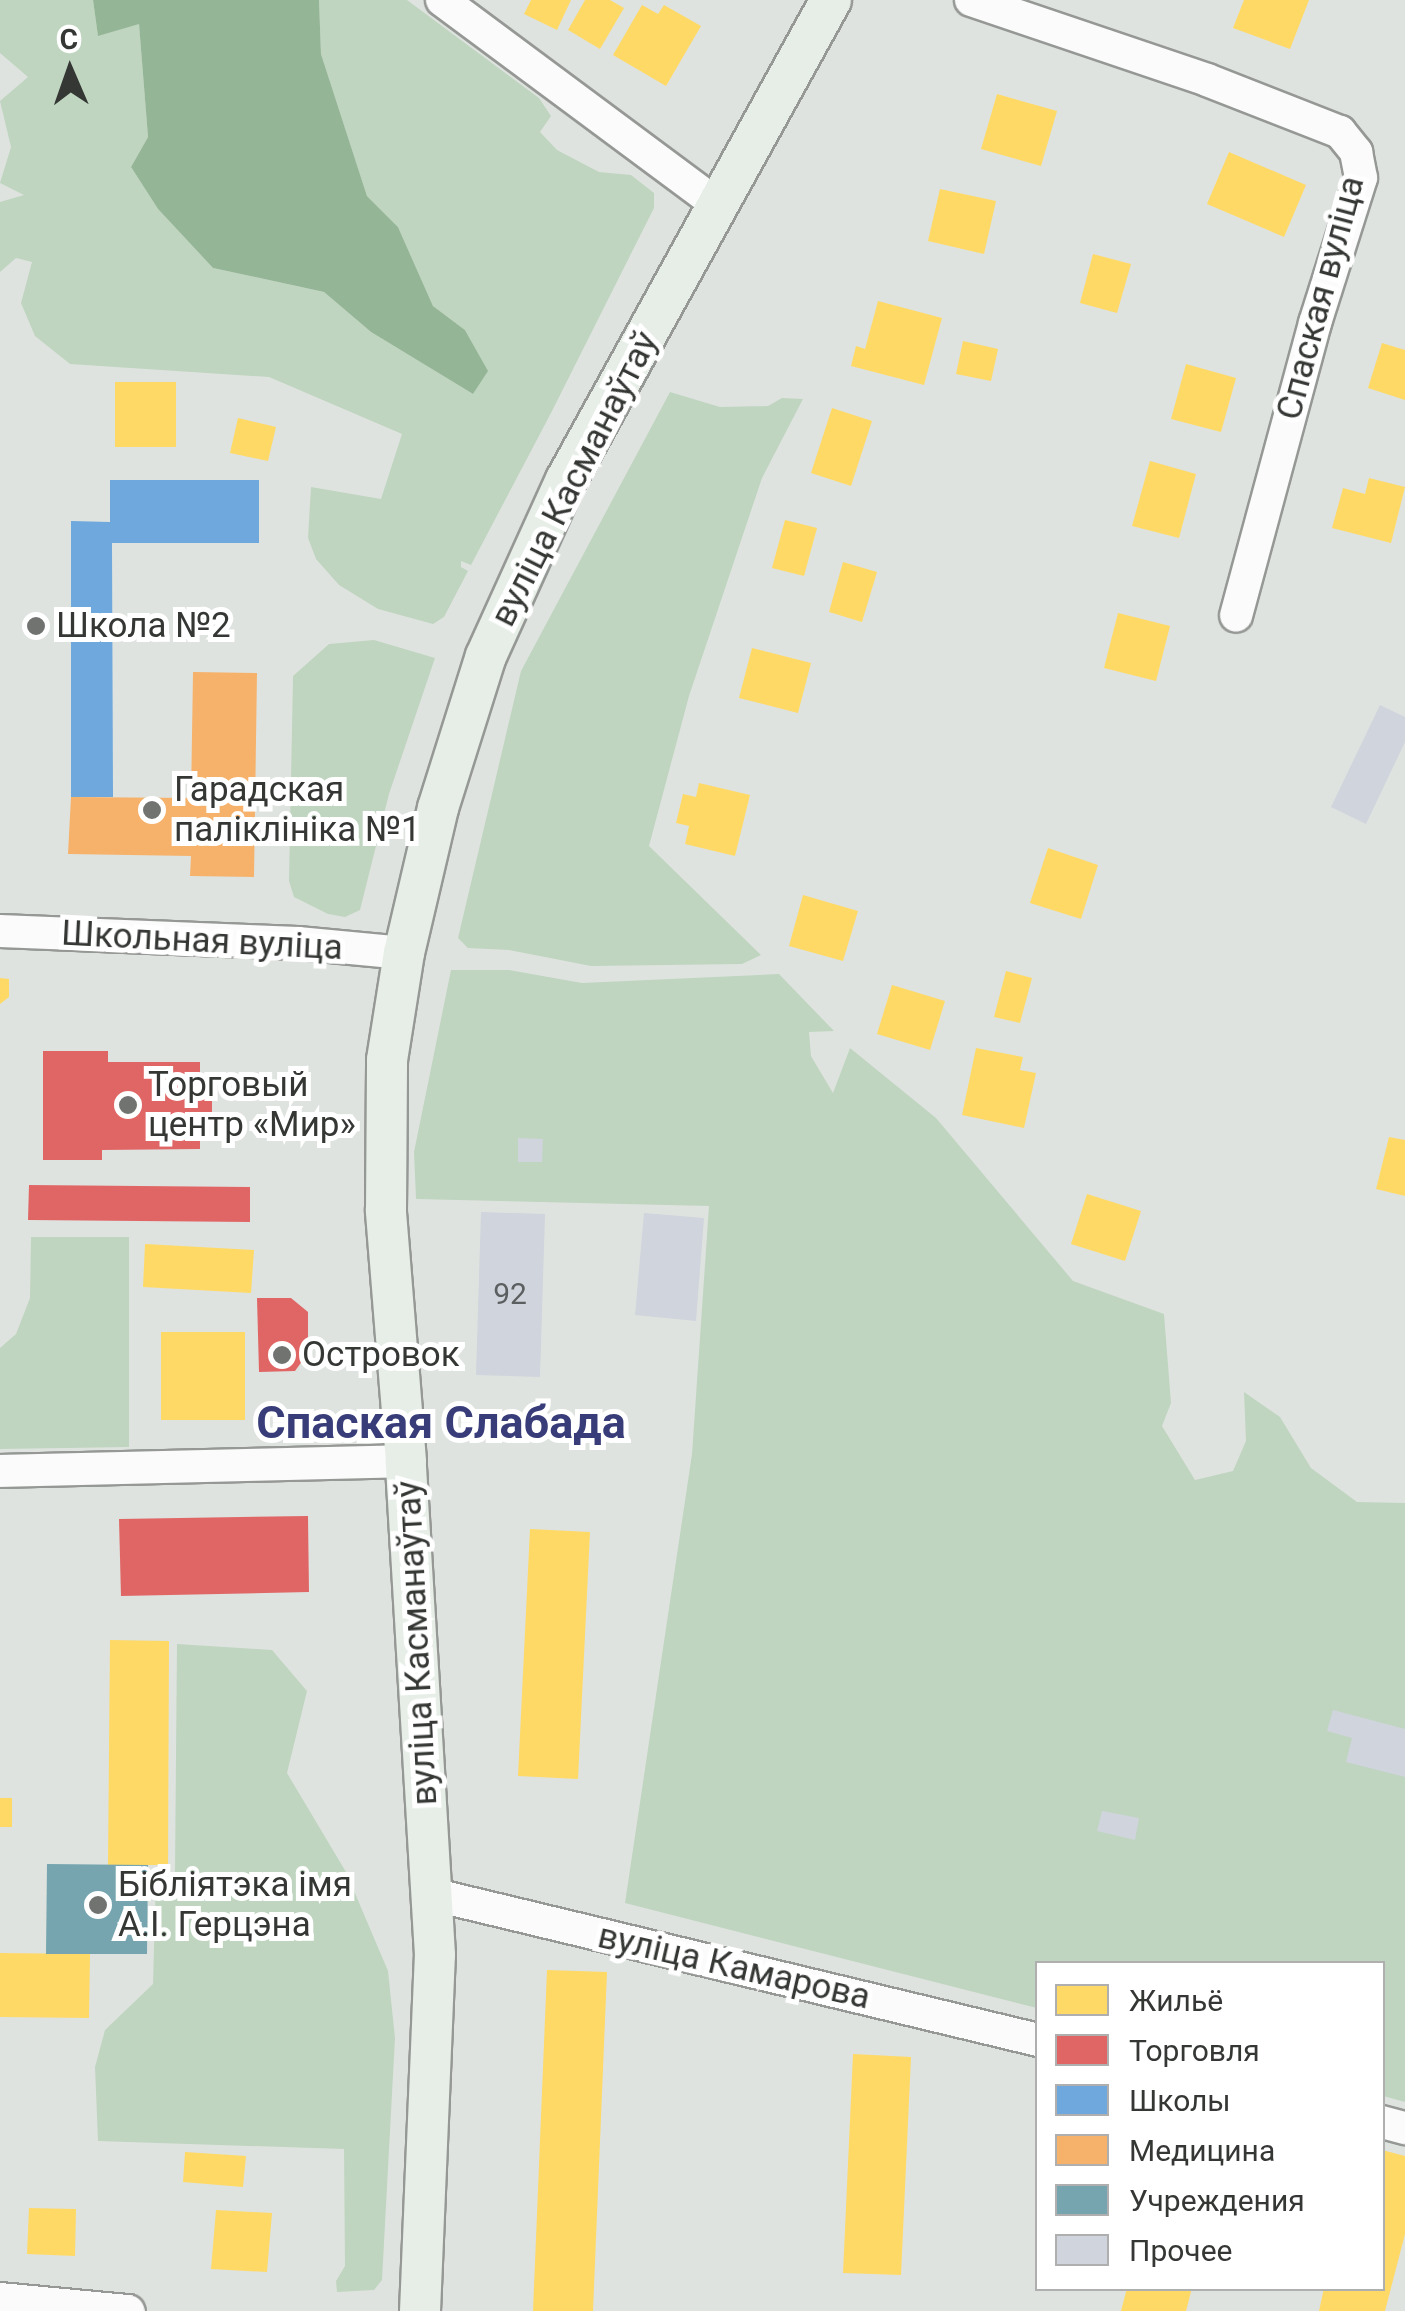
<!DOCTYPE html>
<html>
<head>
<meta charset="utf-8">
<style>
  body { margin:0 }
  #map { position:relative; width:1405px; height:2311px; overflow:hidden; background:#dfe3df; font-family:Roboto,sans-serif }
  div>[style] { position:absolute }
  .green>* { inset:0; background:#bfd5c0 }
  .water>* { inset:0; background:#95b696 }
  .homes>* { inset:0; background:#ffd966 }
  .shops>* { inset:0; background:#e06666 }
  .schools>* { inset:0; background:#6fa8dc }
  .health>* { inset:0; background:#f6b26b }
  .public>* { inset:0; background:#76a5af }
  .building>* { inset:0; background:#d0d4dd }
  .roads { filter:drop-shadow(2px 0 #959895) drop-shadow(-2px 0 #959895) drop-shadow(0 2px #959895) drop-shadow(0 -2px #959895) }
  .minor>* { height:32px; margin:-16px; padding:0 16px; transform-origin:16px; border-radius:16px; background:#fafbfa }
  .major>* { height:40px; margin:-20px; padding:0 20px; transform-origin:20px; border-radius:20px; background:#e6eee7 }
  .dots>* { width:28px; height:28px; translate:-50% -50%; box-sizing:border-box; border:5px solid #fff; border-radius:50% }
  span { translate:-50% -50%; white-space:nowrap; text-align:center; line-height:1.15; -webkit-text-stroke:10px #fff; paint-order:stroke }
  .number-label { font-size:30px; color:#5c5f5f }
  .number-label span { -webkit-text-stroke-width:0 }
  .street-label { font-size:35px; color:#343734 }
  .poi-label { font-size:35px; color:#343734 }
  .left { translate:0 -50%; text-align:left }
  .district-label { font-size:45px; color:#383d79; font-weight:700 }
  .legend { position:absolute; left:1035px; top:1961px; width:350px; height:330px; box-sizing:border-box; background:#fff; border:2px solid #aeafae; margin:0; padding:12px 18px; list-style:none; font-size:30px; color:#343734 }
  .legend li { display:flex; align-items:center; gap:20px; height:50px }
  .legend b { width:50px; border:2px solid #aeafae }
  .north { position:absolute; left:20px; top:20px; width:100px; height:100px; -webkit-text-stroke:8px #fff; paint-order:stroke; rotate:358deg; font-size:28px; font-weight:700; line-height:40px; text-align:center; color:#343734 }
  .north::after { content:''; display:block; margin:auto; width:35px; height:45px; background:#343734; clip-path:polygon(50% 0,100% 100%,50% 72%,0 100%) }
</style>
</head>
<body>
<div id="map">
  <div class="green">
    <div style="clip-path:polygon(0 0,93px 0,98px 35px,139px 23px,148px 137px,131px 167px,158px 209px,213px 268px,324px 292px,371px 332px,473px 394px,487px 370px,465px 330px,433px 306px,398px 227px,367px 196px,321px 54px,319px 0,407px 0,539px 98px,551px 116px,540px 132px,557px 150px,599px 172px,631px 175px,654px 193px,654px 208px,551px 413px,471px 565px,461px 561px,461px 567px,468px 571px,444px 617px,433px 624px,378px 609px,339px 585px,316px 559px,308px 538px,311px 487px,381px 499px,402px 434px,269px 377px,70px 364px,35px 336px,21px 303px,32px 262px,16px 258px,0 272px,0 202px,24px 195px,0 183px,11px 147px,0 101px,28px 77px,0 53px)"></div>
    <div style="clip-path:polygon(670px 392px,720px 407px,768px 406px,782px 398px,803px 399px,762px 478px,689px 696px,649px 846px,761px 955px,742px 964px,591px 966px,509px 950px,468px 948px,458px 938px,521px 671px)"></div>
    <div style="clip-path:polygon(374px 640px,435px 658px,389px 794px,360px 910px,345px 917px,328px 914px,294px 897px,289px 881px,293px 676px,329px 644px)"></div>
    <div style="clip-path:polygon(451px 970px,509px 970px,582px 983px,779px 974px,834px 1031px,809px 1032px,811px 1056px,833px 1093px,850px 1048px,936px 1118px,1073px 1281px,1164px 1314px,1171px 1403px,1162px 1426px,1195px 1480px,1233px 1471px,1246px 1441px,1244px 1392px,1280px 1417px,1311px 1468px,1357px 1502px,1405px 1503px,1405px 2102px,1383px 2096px,1382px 1964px,1038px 1964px,1037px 2008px,625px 1903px,692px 1454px,709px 1206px,416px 1199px,414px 1152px)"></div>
    <div style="clip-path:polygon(31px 1237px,129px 1237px,129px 1447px,0 1449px,0 1348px,16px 1334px,30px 1298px)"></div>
    <div style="clip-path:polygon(177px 1644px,272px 1650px,307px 1691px,287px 1773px,346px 1872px,388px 1971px,395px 2038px,382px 2280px,374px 2290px,337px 2292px,336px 2281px,345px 2266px,344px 2149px,98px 2141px,95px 2067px,105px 2030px,153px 1984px,156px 1873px,175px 1872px)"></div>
  </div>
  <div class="water">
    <div style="clip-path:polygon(93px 0,319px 0,321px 54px,367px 196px,398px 227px,433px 306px,465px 330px,488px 371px,473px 394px,371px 332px,324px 292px,213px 268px,158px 209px,131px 167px,148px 137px,139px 24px,98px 36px)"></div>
  </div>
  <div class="homes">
    <div style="clip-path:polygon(531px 0,571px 0,557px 30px,524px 14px)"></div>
    <div style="clip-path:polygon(585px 0,610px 0,624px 8px,600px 49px,568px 30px)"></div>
    <div style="clip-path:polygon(1244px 0,1309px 0,1290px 49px,1233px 28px)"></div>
    <div style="clip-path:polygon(642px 5px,658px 14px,664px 5px,701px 26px,666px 86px,613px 55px)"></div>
    <div style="clip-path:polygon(997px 94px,1057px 111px,1041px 166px,981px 149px)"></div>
    <div style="clip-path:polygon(1229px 152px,1306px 185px,1284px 237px,1207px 204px)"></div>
    <div style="clip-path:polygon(940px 189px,996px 201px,984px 254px,928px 241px)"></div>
    <div style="clip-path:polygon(1093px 254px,1131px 264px,1117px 313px,1080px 303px)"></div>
    <div style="clip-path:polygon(878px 301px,942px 318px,924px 385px,851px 366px,856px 346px,865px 349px)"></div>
    <div style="clip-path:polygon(963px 341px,998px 349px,991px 381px,956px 374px)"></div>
    <div style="clip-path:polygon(1382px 343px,1405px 350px,1405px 400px,1368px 388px)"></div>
    <div style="clip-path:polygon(1186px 364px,1236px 378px,1221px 432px,1171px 419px)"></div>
    <div style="clip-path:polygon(115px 382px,176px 382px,176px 447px,115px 447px)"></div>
    <div style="clip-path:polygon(832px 408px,872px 421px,851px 486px,811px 473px)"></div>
    <div style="clip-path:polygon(238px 418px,276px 427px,268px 461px,230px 453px)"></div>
    <div style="clip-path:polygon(1150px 461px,1196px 474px,1179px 538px,1132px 526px)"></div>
    <div style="clip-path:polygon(1369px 478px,1405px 487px,1391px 543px,1332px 528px,1343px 488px,1365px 494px)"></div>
    <div style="clip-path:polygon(785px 520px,817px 528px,804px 576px,772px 568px)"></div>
    <div style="clip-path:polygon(843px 562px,877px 572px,862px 622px,829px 612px)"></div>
    <div style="clip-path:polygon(1118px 613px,1170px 626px,1156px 681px,1104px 668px)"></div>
    <div style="clip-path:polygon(752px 648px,811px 663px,798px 713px,739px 698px)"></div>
    <div style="clip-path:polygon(699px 783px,750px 795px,735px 856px,685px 844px,689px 826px,676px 823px,683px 794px,696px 797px)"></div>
    <div style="clip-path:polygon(1048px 848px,1098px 865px,1081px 919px,1030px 903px)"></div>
    <div style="clip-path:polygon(803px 895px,858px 911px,843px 961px,789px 946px)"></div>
    <div style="clip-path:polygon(1006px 971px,1032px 978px,1020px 1023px,994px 1017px)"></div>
    <div style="clip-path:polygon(0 978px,9px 979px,9px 997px,0 1004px)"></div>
    <div style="clip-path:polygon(892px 985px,945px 1001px,930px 1050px,877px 1034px)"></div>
    <div style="clip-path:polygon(976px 1048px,1023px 1057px,1020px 1070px,1036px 1073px,1024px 1128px,962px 1115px)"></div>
    <div style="clip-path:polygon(1389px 1137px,1405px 1140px,1405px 1196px,1376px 1189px)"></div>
    <div style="clip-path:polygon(1087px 1194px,1141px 1211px,1125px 1261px,1071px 1244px)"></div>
    <div style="clip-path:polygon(145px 1244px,254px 1250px,251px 1293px,143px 1287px)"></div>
    <div style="clip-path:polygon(161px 1332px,245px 1332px,245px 1420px,161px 1420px)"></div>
    <div style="clip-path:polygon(530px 1529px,590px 1532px,578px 1779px,518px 1776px)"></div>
    <div style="clip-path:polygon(110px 1640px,169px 1641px,168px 1865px,108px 1865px)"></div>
    <div style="clip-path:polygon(0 1798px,12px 1798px,12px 1827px,0 1827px)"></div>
    <div style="clip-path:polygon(0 1953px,90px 1954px,89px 2018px,0 2017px)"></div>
    <div style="clip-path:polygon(547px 1970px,607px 1972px,593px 2311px,533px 2311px)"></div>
    <div style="clip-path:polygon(853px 2054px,911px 2057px,901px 2275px,843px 2273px)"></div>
    <div style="clip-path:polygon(1382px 2150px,1405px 2156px,1405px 2234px,1385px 2311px,1319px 2311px,1324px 2288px,1382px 2288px)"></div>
    <div style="clip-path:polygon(185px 2152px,246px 2156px,243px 2187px,183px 2182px)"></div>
    <div style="clip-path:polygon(29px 2208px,76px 2209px,75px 2256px,27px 2254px)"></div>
    <div style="clip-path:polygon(216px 2210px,272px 2213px,267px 2272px,211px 2269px)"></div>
    <div style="clip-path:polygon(1127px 2288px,1192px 2288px,1186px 2311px,1121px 2311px)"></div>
  </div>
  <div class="shops">
    <div style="clip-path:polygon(43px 1051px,108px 1051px,108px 1062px,200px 1062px,200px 1076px,212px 1075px,212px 1135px,200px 1135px,200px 1149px,102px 1150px,102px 1160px,43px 1160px)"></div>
    <div style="clip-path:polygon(29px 1185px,250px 1187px,250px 1222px,28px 1220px)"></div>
    <div style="clip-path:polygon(257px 1298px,291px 1298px,308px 1312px,308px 1353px,295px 1371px,259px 1372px)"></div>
    <div style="clip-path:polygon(308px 1516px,309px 1592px,121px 1596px,119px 1519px)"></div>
  </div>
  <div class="schools">
    <div style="clip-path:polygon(110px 480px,259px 480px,259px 543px,112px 543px,113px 797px,71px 797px,71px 521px,110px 522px)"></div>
  </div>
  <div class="health">
    <div style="clip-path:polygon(193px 672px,257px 673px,254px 877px,190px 876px,191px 856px,68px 854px,71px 797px,191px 798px)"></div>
  </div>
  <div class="public">
    <div style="clip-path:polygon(47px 1864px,148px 1865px,147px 1954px,46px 1954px)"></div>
  </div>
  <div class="building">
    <div style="clip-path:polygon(1380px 705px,1405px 717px,1405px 742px,1366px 824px,1331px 807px)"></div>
    <div style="clip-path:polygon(518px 1138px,543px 1139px,542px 1162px,518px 1162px)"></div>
    <div style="clip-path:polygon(481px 1212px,545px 1214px,540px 1377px,476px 1375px)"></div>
    <div style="clip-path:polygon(644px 1213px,704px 1218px,696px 1321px,635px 1315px)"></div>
    <div style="clip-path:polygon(1333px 1710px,1405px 1729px,1405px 1777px,1346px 1762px,1352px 1738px,1327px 1731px)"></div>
    <div style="clip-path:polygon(1102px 1811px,1139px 1818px,1135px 1840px,1097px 1831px)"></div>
  </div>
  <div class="roads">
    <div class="minor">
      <div style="left:442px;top:0;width:345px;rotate:36.6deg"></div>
      <div style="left:971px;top:0;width:249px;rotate:18.7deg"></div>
      <div style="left:1207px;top:80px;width:143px;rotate:21.4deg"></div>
      <div style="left:1340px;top:132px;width:26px;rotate:51deg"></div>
      <div style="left:1356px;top:152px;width:26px;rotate:79deg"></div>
      <div style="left:1361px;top:178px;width:152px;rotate:107.6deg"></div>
      <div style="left:1315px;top:323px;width:303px;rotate:105.1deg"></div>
      <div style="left:0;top:931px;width:298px;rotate:2.3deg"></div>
      <div style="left:298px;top:943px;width:106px;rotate:5.4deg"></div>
      <div style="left:0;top:1471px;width:406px;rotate:-1.4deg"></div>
      <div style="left:431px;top:1894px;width:624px;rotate:13.52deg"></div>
      <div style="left:1382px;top:2122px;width:24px;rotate:15deg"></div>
      <div style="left:0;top:2299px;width:129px;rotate:5.4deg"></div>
    </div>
    <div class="major">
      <div style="left:420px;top:2311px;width:356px;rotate:-87.6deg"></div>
      <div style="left:435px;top:1955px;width:495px;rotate:-93.4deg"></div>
      <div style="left:406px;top:1461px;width:252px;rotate:-94.6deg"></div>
      <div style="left:386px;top:1210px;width:150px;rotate:-89.6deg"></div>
      <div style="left:387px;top:1060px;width:108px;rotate:-81deg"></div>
      <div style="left:404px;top:953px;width:149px;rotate:-76.8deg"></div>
      <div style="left:438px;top:808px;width:159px;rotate:-72.5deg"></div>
      <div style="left:486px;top:656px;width:193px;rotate:-65.6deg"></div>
      <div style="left:566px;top:480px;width:548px;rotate:-61.1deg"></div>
    </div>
  </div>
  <div class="dots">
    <div style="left:36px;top:626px;background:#707370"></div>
    <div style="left:152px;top:810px;background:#707370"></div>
    <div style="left:128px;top:1105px;background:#707370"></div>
    <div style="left:282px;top:1355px;background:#707370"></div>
    <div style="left:98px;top:1905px;background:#707370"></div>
  </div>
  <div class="number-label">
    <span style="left:510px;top:1294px">92</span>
  </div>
  <div class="street-label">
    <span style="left:1321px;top:298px;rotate:-75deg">Спаская вуліца</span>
    <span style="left:575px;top:479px;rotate:-63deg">вуліца Касманаўтаў</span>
    <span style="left:202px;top:941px;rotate:3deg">Школьная вуліца</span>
    <span style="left:417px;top:1643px;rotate:-93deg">вуліца Касманаўтаў</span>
    <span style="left:734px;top:1967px;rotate:13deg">вуліца Камарова</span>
  </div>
  <div class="poi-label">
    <span class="left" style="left:56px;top:626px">Школа №2</span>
    <span class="left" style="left:174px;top:810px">Гарадская<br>паліклініка №1</span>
    <span class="left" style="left:148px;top:1105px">Торговый<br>центр «Мир»</span>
    <span class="left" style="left:302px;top:1355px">Островок</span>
    <span class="left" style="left:118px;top:1905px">Бібліятэка імя<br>А.І. Герцэна</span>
  </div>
  <div class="district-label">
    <span style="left:441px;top:1423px">Спаская Слабада</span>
  </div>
  <ul class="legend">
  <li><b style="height:28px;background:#ffd966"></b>Жильё</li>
  <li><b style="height:28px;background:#e06666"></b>Торговля</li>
  <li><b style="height:28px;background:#6fa8dc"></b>Школы</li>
  <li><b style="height:28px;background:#f6b26b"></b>Медицина</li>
  <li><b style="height:28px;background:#76a5af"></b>Учреждения</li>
  <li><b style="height:28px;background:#d0d4dd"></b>Прочее</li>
  </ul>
  <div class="north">С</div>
</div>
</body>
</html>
